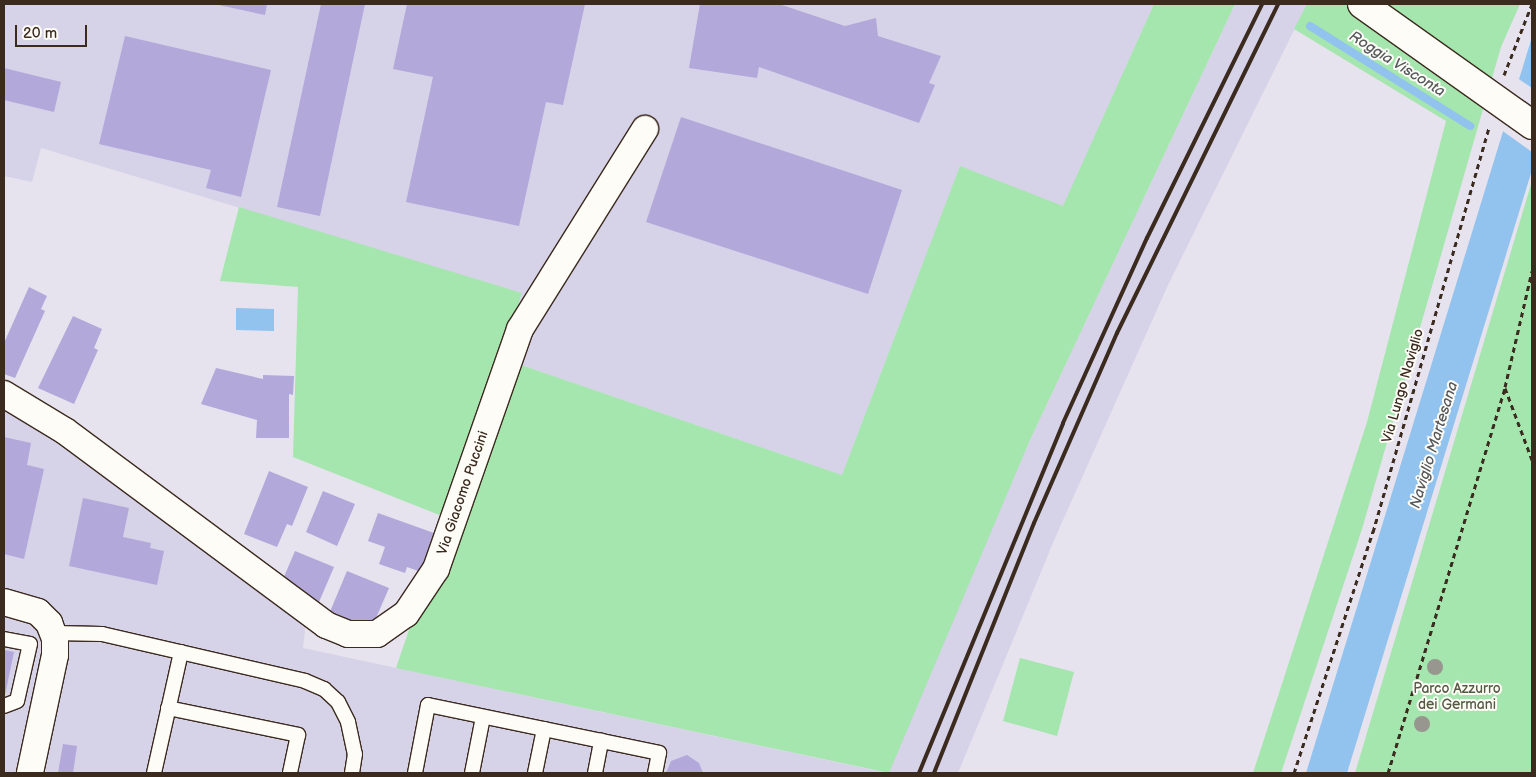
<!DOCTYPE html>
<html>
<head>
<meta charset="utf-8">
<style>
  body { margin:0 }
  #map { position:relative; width:1536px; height:777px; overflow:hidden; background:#e6e3ee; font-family:"Balsamiq Sans",sans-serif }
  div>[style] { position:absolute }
  .built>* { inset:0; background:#d6d2e8 }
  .green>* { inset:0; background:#a5e5ae }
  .water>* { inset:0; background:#91c3ee }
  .pier>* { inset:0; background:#e6e3ee }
  .stream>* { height:8px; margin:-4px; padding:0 4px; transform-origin:4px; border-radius:4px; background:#91c3ee }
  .building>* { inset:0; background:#b2a9da }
  .path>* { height:3px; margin-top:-1.5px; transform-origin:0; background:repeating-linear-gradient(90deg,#3b2a1e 0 5px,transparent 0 9px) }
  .roads { filter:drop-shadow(1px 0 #3b2a1e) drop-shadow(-1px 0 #3b2a1e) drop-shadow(0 1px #3b2a1e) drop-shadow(0 -1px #3b2a1e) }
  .service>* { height:14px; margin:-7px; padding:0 7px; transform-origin:7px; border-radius:7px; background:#fdfcf7 }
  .minor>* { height:26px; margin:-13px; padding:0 13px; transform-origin:13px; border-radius:13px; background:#fdfcf7 }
  .rail>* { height:4px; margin:-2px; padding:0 2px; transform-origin:2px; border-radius:2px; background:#3b2a1e }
  .bridges { filter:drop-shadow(1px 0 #3b2a1e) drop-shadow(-1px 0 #3b2a1e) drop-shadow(0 1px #3b2a1e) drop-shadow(0 -1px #3b2a1e) }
  .secondary-bridge>* { height:28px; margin:-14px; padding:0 14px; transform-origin:14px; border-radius:14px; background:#fdfcf7 }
  .trees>* { width:16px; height:16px; margin:-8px; border-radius:50%; background:#97978f }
  span { translate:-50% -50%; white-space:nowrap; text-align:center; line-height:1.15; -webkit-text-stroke:4px #fdfcf7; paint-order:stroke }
  .street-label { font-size:14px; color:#3b2a1e }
  .park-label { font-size:14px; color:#565942 }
  .water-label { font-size:15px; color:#55585c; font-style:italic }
  .frame { position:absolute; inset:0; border:5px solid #3b2a1e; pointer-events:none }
  .scale { position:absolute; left:15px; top:25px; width:72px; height:22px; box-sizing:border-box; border:2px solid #3b2a1e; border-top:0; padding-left:6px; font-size:15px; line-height:18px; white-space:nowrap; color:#3b2a1e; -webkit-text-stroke:4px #fdfcf7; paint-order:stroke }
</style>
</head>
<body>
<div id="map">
  <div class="built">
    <div style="clip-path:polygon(4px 4px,1154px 4px,1063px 207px,960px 167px,842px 475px,501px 358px,522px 293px,41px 148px,32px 182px,4px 176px)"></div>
    <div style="clip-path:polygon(1235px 4px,1307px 4px,1168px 285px,1055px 538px,958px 773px,4px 773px,4px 402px,306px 621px,303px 648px,887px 773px,1030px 440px)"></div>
  </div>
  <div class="green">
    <div style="clip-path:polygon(1154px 4px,1235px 4px,1030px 440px,889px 773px,396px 668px,447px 518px,293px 457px,298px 287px,220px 281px,239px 207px,522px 293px,501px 358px,842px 475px,960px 166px,1063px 206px)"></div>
    <div style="clip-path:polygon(1307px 4px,1520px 4px,1501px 47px,1362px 529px,1281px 773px,1253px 773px,1367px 422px,1446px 121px,1294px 29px)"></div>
    <div style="clip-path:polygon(1532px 181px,1532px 773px,1355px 773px)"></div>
    <div style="clip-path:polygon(1020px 658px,1074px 672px,1057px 736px,1003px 721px)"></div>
  </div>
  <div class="water">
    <div style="clip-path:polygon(1532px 37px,1532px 170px,1347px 773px,1306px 773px)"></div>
    <div style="clip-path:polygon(236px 308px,274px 309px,274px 331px,236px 330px)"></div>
  </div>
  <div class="pier">
    <div style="clip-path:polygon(1516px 77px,1532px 88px,1532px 152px,1500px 129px)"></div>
  </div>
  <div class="stream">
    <div style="left:1310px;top:26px;width:189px;rotate:32deg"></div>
  </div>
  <div class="building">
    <div style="clip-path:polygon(214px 4px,267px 4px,265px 15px)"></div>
    <div style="clip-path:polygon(321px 4px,365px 4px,320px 216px,277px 207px)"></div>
    <div style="clip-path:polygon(407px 4px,585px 4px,563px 105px,546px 102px,519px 226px,406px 202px,433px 77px,393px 69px)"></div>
    <div style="clip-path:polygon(700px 4px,779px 4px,845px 26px,876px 18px,878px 36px,941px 56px,929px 83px,935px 85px,919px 123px,759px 67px,757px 78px,689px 68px)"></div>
    <div style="clip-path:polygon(125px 36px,271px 70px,241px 197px,206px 188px,211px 170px,99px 144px)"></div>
    <div style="clip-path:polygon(4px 68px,61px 82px,54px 112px,4px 100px)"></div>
    <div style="clip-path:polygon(681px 117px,902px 190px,868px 294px,646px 222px)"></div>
    <div style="clip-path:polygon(29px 287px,47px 296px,41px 309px,45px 311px,15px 378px,4px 374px,4px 343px)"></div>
    <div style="clip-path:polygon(73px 316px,102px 329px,94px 348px,98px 350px,74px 404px,38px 388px)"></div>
    <div style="clip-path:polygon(216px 368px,263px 379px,263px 375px,294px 376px,293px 395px,289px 394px,289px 438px,256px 438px,257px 420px,201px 404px)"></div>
    <div style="clip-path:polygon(4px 437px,31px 443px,27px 465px,44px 469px,24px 559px,4px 554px)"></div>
    <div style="clip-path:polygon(269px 471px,308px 487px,292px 526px,287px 524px,277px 547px,244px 534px)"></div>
    <div style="clip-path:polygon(323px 491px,355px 504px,337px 546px,306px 532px)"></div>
    <div style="clip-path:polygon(83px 498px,129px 508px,123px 537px,151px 543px,150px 548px,164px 551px,157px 585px,69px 566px)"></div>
    <div style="clip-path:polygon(378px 513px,434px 533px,421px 572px,407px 567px,405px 573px,379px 564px,385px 547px,368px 541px)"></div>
    <div style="clip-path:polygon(295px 551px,334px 567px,319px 602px,280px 586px)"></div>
    <div style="clip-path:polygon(347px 571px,389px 588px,370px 632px,329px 614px)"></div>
    <div style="clip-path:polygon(4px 650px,14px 652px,5px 695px,4px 695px)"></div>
    <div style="clip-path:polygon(63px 744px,77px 746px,73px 773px,58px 773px)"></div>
    <div style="clip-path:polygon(687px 755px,699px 763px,703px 773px,666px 773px,671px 761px)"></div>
  </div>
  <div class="path">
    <div style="left:1504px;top:75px;width:76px;rotate:-68.5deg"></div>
    <div style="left:1505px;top:388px;width:77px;rotate:69.4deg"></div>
    <div style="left:1294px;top:773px;width:254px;rotate:-71.9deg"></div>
    <div style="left:1373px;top:532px;width:421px;rotate:-74deg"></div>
    <div style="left:1388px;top:773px;width:403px;rotate:-73.1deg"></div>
    <div style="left:1505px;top:387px;width:119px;rotate:-76.9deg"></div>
  </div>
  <div class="roads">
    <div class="service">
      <div style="left:54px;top:633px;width:48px;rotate:1.2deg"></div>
      <div style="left:102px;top:634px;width:208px;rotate:13deg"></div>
      <div style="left:305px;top:681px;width:21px;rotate:23deg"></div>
      <div style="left:324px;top:689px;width:19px;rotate:43deg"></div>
      <div style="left:338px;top:702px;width:22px;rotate:63deg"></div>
      <div style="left:348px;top:722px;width:33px;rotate:78deg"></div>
      <div style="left:355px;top:754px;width:19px;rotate:99deg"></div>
      <div style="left:4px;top:639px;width:26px;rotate:11deg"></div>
      <div style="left:30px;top:644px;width:58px;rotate:102.8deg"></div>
      <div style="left:17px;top:701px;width:14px;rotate:159deg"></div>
      <div style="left:168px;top:708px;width:133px;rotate:11.7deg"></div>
      <div style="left:298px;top:735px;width:39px;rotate:102deg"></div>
      <div style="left:154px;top:773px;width:124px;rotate:-77.4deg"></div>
      <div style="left:415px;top:773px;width:69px;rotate:-79.2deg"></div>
      <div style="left:428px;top:705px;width:236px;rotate:11.7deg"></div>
      <div style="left:659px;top:753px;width:20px;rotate:101deg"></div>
      <div style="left:472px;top:773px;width:57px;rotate:-78.9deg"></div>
      <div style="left:535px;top:773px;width:45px;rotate:-78.4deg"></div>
      <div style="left:595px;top:773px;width:33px;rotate:-79deg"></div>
    </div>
    <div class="minor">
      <div style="left:4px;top:394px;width:71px;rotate:31.2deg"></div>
      <div style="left:65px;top:431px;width:325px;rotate:36.6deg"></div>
      <div style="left:326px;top:625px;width:24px;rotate:22deg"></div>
      <div style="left:348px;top:634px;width:29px"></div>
      <div style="left:377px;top:634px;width:35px;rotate:-35deg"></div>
      <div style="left:406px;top:614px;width:54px;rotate:-56.3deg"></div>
      <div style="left:436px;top:569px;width:254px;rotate:-70.7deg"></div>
      <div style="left:520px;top:329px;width:236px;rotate:-58deg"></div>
      <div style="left:4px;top:602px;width:35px;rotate:16deg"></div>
      <div style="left:38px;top:612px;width:16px;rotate:45deg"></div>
      <div style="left:49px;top:623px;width:17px;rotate:69deg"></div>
      <div style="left:55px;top:639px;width:16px;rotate:90deg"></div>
      <div style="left:55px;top:655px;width:121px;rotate:102deg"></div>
    </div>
  </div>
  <div class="rail">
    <div style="left:919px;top:773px;width:378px;rotate:-67.6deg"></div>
    <div style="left:1063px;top:423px;width:203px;rotate:-65.6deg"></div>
    <div style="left:1147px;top:238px;width:261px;rotate:-63.8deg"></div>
    <div style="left:934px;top:773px;width:269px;rotate:-68.2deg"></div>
    <div style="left:1034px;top:523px;width:207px;rotate:-66.4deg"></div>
    <div style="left:1117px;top:333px;width:366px;rotate:-63.9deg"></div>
  </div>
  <div class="bridges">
    <div class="secondary-bridge">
      <div style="left:1362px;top:4px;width:209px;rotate:35.4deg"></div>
    </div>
  </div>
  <div class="trees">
    <div style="left:1435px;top:667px"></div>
    <div style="left:1422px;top:724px"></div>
  </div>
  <div class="street-label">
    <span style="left:1403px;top:386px;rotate:-74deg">Via Lungo Naviglio</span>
    <span style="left:463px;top:493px;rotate:-71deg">Via Giacomo Puccini</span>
  </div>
  <div class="park-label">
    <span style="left:1457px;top:697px">Parco Azzurro<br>dei Germani</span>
  </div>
  <div class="water-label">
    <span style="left:1397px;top:64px;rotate:32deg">Roggia Visconta</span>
    <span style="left:1434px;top:445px;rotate:-73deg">Naviglio Martesana</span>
  </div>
  <div class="frame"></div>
  <div class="scale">20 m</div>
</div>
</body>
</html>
